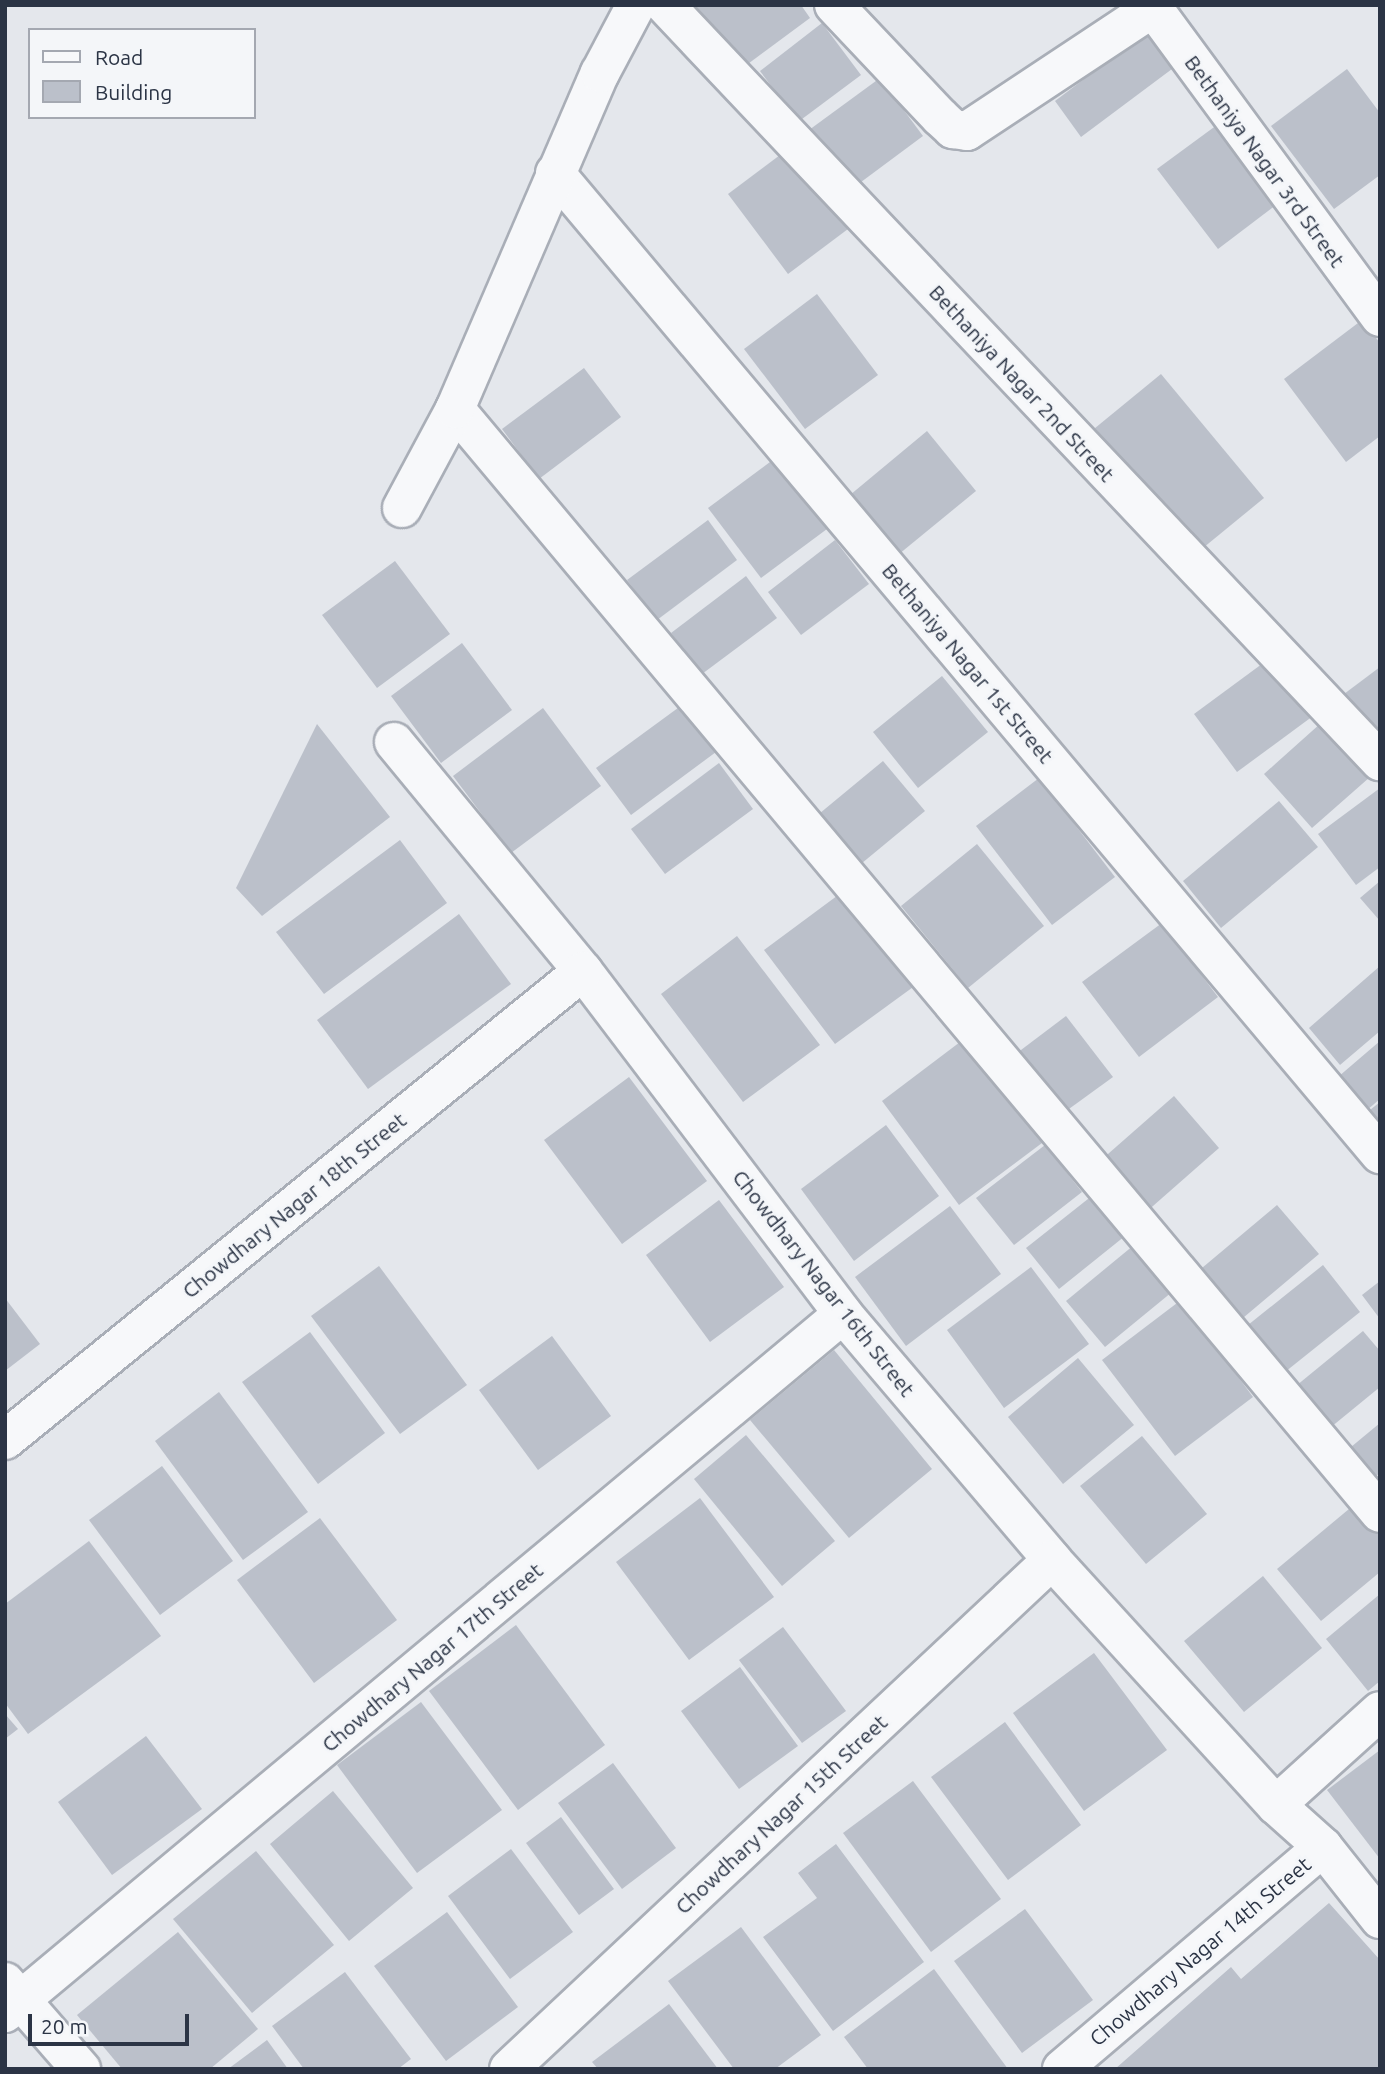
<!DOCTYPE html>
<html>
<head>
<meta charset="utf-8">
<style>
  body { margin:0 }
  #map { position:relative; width:1385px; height:2074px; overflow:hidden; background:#e4e7ec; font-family:Ubuntu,sans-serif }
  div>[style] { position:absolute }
  .building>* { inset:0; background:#bbc0ca }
  .roads { filter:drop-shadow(2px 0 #a9aeb7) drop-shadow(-2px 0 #a9aeb7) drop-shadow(0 2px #a9aeb7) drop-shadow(0 -2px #a9aeb7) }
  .minor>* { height:38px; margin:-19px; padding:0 19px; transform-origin:19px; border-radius:19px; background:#f7f8fa }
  span { translate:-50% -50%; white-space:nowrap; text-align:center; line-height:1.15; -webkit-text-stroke:6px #f4f6f9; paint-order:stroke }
  .street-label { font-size:21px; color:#2b3445 }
  .frame { position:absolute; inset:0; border:7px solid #2b3445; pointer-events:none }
  .legend { position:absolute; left:28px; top:28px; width:228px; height:91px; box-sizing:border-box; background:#f4f6f9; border:2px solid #a4a8b1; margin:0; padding:9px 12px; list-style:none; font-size:21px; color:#2b3445 }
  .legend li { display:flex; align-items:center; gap:14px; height:35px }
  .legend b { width:35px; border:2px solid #a4a8b1 }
  .scale { position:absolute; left:28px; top:2014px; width:161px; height:32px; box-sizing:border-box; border:4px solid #2b3445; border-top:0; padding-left:9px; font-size:21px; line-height:24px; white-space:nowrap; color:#2b3445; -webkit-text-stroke:5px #f4f6f9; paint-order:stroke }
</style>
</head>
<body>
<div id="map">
  <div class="building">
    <div style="clip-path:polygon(684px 5px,801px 5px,810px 18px,733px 75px)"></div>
    <div style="clip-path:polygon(822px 23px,861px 75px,798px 122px,760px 71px)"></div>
    <div style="clip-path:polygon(1149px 30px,1176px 66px,1081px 137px,1055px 101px)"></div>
    <div style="clip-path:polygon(1347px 69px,1380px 113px,1380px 175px,1334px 209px,1271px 126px)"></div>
    <div style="clip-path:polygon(880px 78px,923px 136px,853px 188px,809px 130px)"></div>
    <div style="clip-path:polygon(1221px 122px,1280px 202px,1218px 249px,1157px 169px)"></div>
    <div style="clip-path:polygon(788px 149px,848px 229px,788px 274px,728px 194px)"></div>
    <div style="clip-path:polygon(817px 294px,878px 375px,805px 429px,744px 349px)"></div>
    <div style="clip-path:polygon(1362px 320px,1380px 343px,1380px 436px,1346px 462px,1284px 379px)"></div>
    <div style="clip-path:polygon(584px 368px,621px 417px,539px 479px,502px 429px)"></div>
    <div style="clip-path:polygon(1161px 374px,1264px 498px,1192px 557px,1089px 433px)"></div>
    <div style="clip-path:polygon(927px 431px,976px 491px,893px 559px,844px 500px)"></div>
    <div style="clip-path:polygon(774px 459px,827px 529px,761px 578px,708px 508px)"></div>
    <div style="clip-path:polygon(708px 520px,737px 560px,657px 620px,627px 580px)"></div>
    <div style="clip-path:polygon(835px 540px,869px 584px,801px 635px,768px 592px)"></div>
    <div style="clip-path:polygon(395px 561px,450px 634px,377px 688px,322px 615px)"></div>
    <div style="clip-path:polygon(746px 576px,777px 618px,702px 674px,671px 633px)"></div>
    <div style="clip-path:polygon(462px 643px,512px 710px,441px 763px,391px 696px)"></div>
    <div style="clip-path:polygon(1270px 658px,1313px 716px,1237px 772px,1194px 714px)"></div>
    <div style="clip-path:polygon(1380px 667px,1380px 742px,1344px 694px)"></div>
    <div style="clip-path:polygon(942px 676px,988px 732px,918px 788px,873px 732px)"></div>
    <div style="clip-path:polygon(682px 705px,716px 752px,631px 815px,596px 768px)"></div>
    <div style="clip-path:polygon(543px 708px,601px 786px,511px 853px,453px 776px)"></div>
    <div style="clip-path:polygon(1321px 723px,1370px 777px,1312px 828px,1264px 774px)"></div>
    <div style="clip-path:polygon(317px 724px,390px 817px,262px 916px,236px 888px)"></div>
    <div style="clip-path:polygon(883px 761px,925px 811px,850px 873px,808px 823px)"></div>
    <div style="clip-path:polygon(719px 763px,753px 809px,665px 874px,631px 829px)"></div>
    <div style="clip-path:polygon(1039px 778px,1115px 877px,1052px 925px,976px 826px)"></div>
    <div style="clip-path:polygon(1380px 788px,1380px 867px,1356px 885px,1318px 834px)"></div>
    <div style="clip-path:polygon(1279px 801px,1318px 847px,1221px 928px,1183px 881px)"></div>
    <div style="clip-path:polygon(400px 840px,447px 903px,324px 994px,276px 932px)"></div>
    <div style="clip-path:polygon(977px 844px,1044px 926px,968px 988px,901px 906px)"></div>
    <div style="clip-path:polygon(1380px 881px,1380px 921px,1360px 898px)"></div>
    <div style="clip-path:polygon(849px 887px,920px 982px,835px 1044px,764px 950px)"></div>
    <div style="clip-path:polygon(459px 914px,511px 984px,368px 1089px,317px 1020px)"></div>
    <div style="clip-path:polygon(1162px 923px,1218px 997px,1139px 1057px,1082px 982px)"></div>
    <div style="clip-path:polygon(737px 936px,820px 1045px,743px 1102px,661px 994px)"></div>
    <div style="clip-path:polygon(1380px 966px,1380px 1031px,1340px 1065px,1309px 1028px)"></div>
    <div style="clip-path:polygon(1066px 1016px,1113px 1077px,1062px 1114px,1017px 1053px)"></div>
    <div style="clip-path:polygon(968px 1036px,1046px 1140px,959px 1205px,882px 1101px)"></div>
    <div style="clip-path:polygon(1380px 1041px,1380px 1099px,1367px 1110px,1338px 1077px)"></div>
    <div style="clip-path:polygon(629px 1077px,707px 1181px,622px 1244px,544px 1140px)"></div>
    <div style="clip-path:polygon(1174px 1096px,1219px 1148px,1145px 1213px,1100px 1161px)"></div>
    <div style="clip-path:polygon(1380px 1102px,1380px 1122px,1370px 1110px)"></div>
    <div style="clip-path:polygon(886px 1125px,939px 1196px,854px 1261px,801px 1189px)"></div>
    <div style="clip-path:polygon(1045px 1145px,1082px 1192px,1014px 1245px,976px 1198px)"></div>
    <div style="clip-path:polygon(1093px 1195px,1125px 1236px,1059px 1289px,1026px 1248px)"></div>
    <div style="clip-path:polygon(719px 1200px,784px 1287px,710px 1342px,646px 1255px)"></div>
    <div style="clip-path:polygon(1277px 1205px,1319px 1254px,1237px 1323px,1196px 1273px)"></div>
    <div style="clip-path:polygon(950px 1206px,1001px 1274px,906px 1346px,855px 1277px)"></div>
    <div style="clip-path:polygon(1134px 1245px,1172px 1292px,1105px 1347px,1066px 1301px)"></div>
    <div style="clip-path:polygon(1323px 1265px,1360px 1312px,1280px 1376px,1243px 1329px)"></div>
    <div style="clip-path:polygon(379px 1266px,467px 1385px,400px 1434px,311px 1316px)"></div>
    <div style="clip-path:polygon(1031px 1267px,1089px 1344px,1004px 1408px,947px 1330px)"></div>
    <div style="clip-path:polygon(1380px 1281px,1380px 1319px,1362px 1295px)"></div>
    <div style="clip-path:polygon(5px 1298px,40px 1344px,5px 1371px)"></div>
    <div style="clip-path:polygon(1181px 1300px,1253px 1397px,1175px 1456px,1102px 1360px)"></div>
    <div style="clip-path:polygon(1363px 1331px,1380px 1351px,1380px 1387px,1325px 1432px,1291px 1390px)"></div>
    <div style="clip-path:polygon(310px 1332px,385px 1433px,318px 1484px,242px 1382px)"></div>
    <div style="clip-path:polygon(552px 1336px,611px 1416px,538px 1470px,479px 1390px)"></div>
    <div style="clip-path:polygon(834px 1350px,932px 1469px,849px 1538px,750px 1420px)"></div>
    <div style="clip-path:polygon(1078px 1358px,1134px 1425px,1063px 1484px,1008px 1417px)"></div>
    <div style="clip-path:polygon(219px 1392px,308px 1512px,243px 1560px,155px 1441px)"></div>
    <div style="clip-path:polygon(1380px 1423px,1380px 1473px,1376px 1476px,1351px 1447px)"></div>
    <div style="clip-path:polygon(746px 1435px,835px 1541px,782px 1586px,694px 1479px)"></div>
    <div style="clip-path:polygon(1142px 1436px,1207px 1514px,1146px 1564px,1080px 1486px)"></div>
    <div style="clip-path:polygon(162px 1466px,233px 1561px,160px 1615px,89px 1520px)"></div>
    <div style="clip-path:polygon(700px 1498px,774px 1597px,689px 1660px,616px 1562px)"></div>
    <div style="clip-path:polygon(1355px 1504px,1380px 1534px,1380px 1572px,1321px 1621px,1277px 1569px)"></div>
    <div style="clip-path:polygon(320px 1518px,397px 1620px,314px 1683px,237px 1580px)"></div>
    <div style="clip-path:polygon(89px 1541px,161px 1636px,28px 1734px,5px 1703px,5px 1604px)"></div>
    <div style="clip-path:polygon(1263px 1576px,1322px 1648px,1244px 1712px,1184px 1641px)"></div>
    <div style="clip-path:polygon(1380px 1594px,1380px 1681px,1368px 1691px,1326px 1639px)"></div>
    <div style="clip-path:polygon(516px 1625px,605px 1745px,518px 1810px,429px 1691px)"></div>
    <div style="clip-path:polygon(783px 1627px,846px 1711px,802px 1743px,739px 1660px)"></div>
    <div style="clip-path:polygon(1094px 1653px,1167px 1750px,1084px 1811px,1013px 1713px)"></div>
    <div style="clip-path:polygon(740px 1667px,798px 1746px,739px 1789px,681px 1711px)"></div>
    <div style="clip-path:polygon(421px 1702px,502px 1810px,417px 1873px,337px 1765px)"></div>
    <div style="clip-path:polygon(5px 1714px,18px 1729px,5px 1739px)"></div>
    <div style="clip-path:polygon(1005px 1722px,1081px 1825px,1008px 1880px,931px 1777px)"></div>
    <div style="clip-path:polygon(146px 1736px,202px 1809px,112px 1875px,58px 1802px)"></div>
    <div style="clip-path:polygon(1380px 1750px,1380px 1859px,1327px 1790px)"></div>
    <div style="clip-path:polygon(613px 1763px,676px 1848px,622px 1889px,558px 1803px)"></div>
    <div style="clip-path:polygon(913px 1781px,1001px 1899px,931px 1952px,843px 1833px)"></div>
    <div style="clip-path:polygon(333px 1791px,413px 1888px,349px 1941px,270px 1844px)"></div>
    <div style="clip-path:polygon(561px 1817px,614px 1889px,579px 1915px,526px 1843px)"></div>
    <div style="clip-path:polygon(836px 1844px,924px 1962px,833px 2031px,763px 1937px,817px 1898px,798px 1873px)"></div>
    <div style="clip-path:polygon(511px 1849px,573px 1932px,510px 1979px,448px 1896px)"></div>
    <div style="clip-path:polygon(256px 1851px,334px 1945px,252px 2013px,173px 1919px)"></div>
    <div style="clip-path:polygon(1329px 1903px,1380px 1960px,1380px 2069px,1115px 2069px,1231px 1967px,1241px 1979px)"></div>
    <div style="clip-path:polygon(1025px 1909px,1093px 2000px,1022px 2053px,954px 1961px)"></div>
    <div style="clip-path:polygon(447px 1912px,518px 2007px,446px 2061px,374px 1966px)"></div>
    <div style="clip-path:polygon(741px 1927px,821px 2035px,775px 2069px,734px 2069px,668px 1981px)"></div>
    <div style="clip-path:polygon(178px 1932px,258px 2029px,210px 2069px,122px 2069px,77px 2015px)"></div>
    <div style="clip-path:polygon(934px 1969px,1008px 2069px,868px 2069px,844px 2037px)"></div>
    <div style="clip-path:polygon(345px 1972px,411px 2059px,398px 2069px,304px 2069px,272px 2026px)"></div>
    <div style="clip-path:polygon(669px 2004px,718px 2069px,598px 2069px,592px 2062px)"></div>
    <div style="clip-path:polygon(267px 2040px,288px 2069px,228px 2069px)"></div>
  </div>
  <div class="roads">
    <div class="minor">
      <div style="left:665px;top:5px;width:1041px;rotate:46.6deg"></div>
      <div style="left:834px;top:5px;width:154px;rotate:46.6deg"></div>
      <div style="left:940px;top:117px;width:18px;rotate:43deg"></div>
      <div style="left:953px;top:129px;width:14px;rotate:8deg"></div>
      <div style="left:967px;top:131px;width:223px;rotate:-33.5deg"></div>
      <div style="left:1151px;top:5px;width:387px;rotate:53.7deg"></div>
      <div style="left:555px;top:173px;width:1282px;rotate:49.94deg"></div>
      <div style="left:455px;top:409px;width:1440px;rotate:50.04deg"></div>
      <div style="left:402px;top:508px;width:112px;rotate:-61.8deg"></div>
      <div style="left:455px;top:409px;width:366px;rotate:-66.7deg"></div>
      <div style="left:600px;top:73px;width:77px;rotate:-62.1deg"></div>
      <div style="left:394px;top:742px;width:297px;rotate:50.5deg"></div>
      <div style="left:583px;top:971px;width:430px;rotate:52.8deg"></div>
      <div style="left:843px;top:1314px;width:323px;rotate:49.6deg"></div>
      <div style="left:1052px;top:1560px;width:332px;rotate:47.6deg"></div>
      <div style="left:1276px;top:1805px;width:63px;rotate:41.8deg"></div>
      <div style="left:1323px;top:1847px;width:343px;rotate:139.6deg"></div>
      <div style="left:5px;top:1440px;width:744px;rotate:-39.06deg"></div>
      <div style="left:1276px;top:1805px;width:140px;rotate:-42.1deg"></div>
      <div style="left:1323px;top:1847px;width:92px;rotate:51.6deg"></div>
      <div style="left:5px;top:1982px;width:116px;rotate:48.9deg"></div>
      <div style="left:5px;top:2013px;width:1091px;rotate:-39.83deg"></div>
      <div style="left:509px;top:2069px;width:744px;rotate:-43.15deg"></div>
    </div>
  </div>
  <div class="street-label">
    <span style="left:1265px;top:161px;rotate:54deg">Bethaniya Nagar 3rd Street</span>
    <span style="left:1022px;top:383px;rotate:47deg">Bethaniya Nagar 2nd Street</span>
    <span style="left:968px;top:663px;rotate:50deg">Bethaniya Nagar 1st Street</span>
    <span style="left:294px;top:1205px;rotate:-39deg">Chowdhary Nagar 18th Street</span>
    <span style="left:824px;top:1283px;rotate:52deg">Chowdhary Nagar 16th Street</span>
    <span style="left:432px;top:1657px;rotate:-40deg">Chowdhary Nagar 17th Street</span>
    <span style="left:781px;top:1814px;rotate:-43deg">Chowdhary Nagar 15th Street</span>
    <span style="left:1200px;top:1951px;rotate:-40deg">Chowdhary Nagar 14th Street</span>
  </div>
  <div class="frame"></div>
  <ul class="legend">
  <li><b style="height:9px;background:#f7f8fa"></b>Road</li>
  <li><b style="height:19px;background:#bbc0ca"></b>Building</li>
  </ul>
  <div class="scale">20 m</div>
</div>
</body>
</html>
